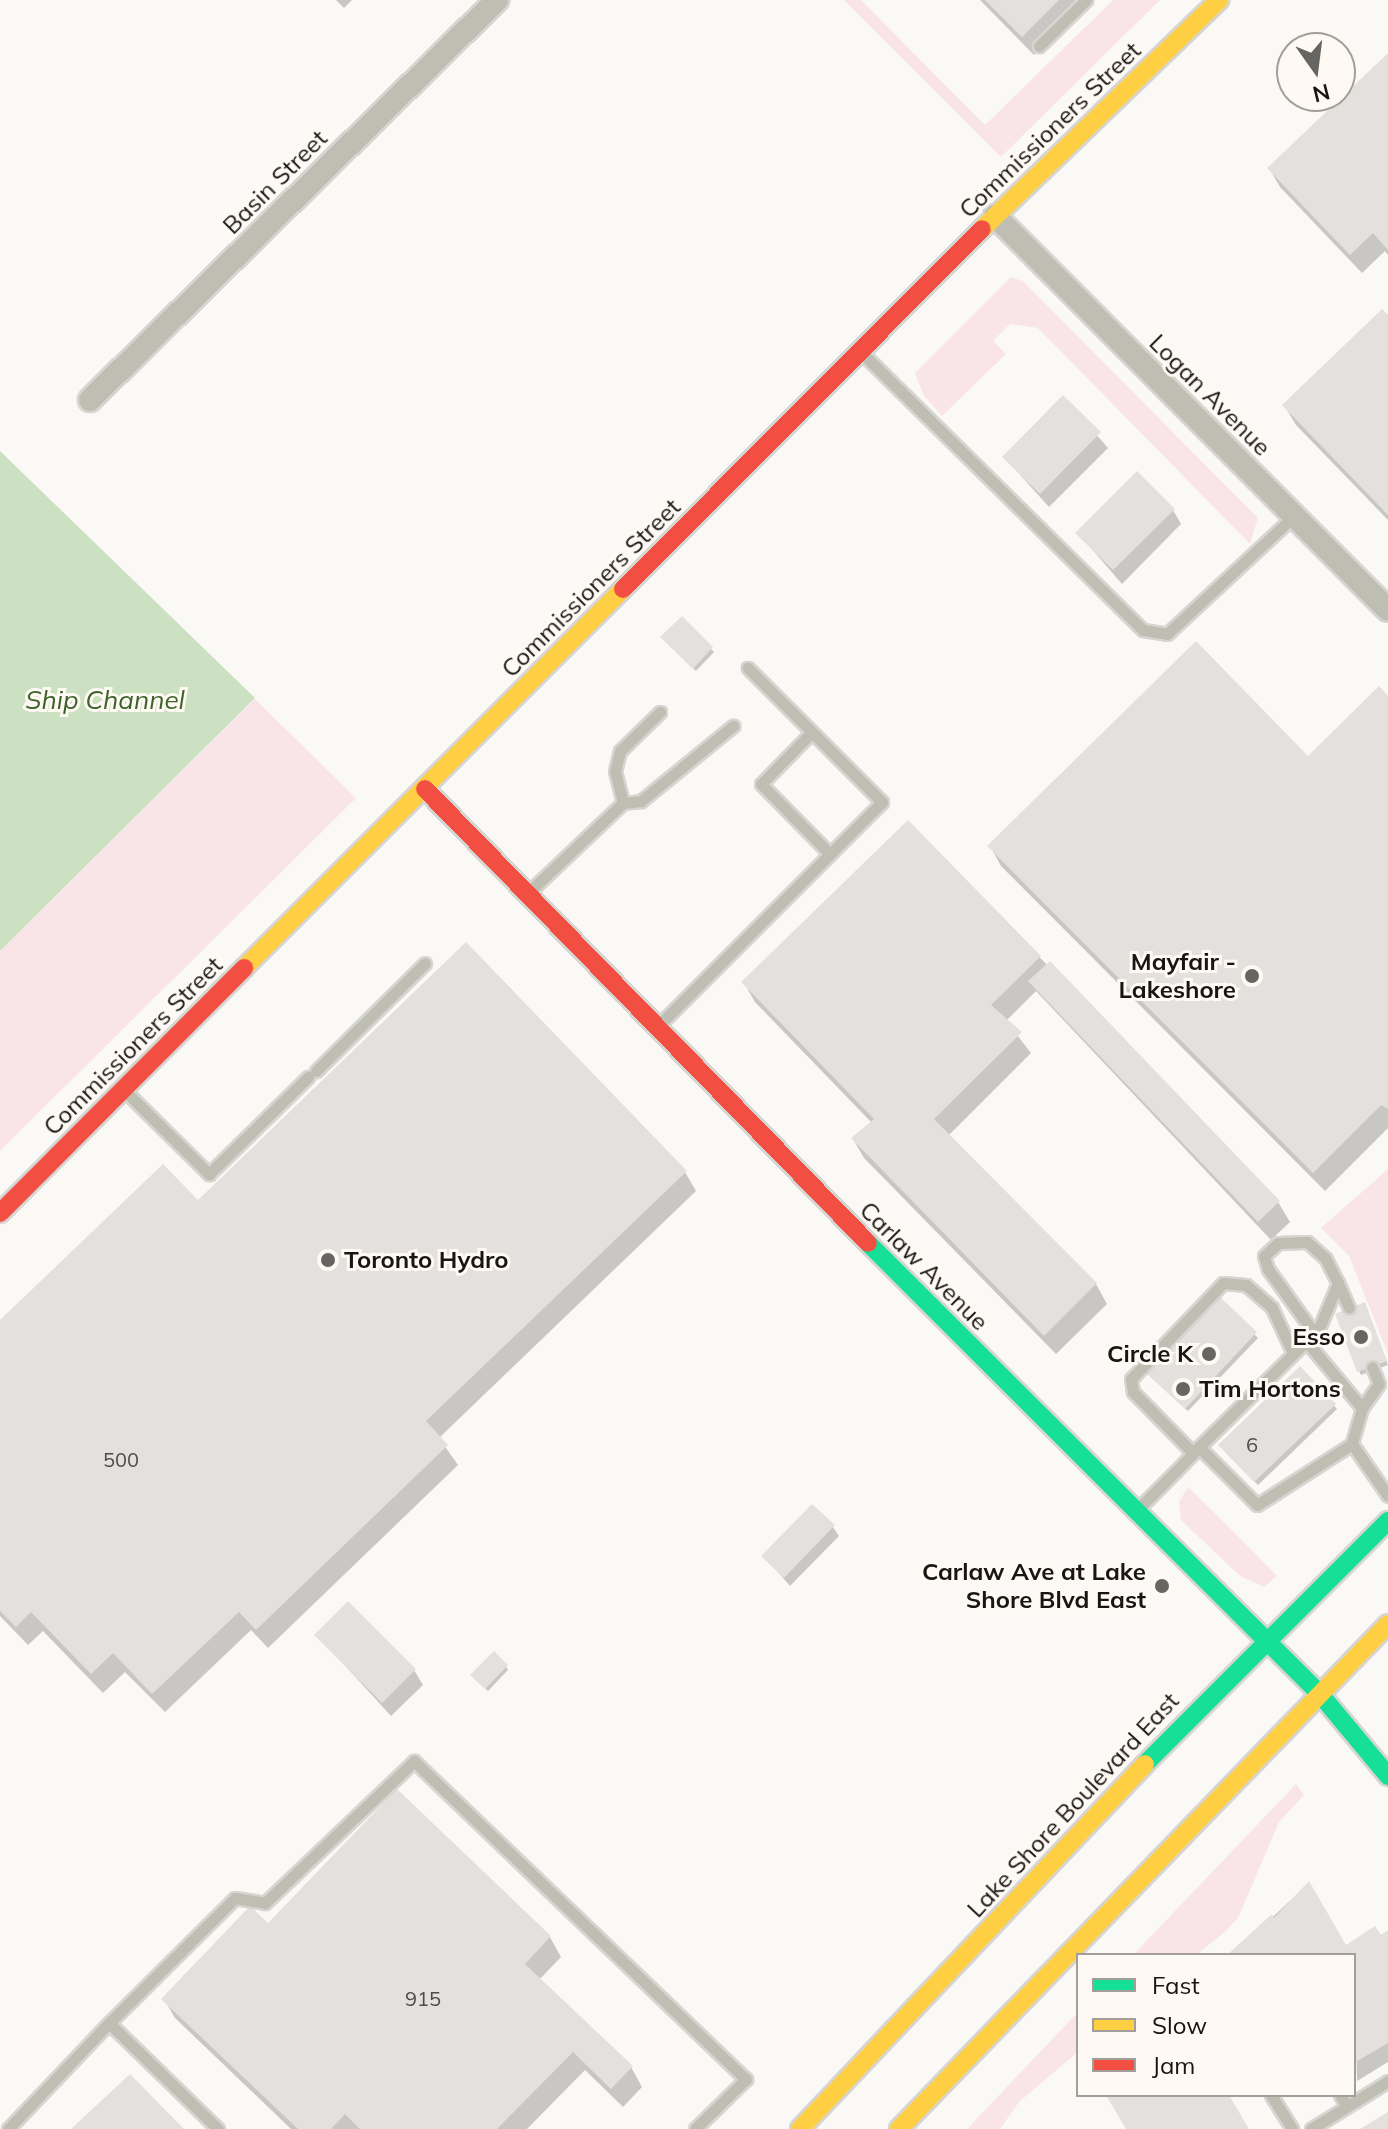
<!DOCTYPE html>
<html>
<head>
<meta charset="utf-8">
<style>
  body { margin:0 }
  #map { position:relative; width:1388px; height:2129px; overflow:hidden; background:#fbf9f6; font-family:Mulish,sans-serif }
  div>[style] { position:absolute }
  .green>* { inset:0; background:#f9e5e8 }
  .water>* { inset:0; background:#cce0c2 }
  .shadow>* { inset:0; background:#0003 }
  .building>* { inset:0; background:#e4e0de }
  .roads { filter:drop-shadow(2px 0 #d6d5d2) drop-shadow(-2px 0 #d6d5d2) drop-shadow(0 2px #d6d5d2) drop-shadow(0 -2px #d6d5d2) }
  .lane>* { height:11px; margin:-5.5px; padding:0 5.5px; transform-origin:5.5px; border-radius:5.5px; background:#bfbeb2 }
  .street>* { height:22px; margin:-11px; padding:0 11px; transform-origin:11px; border-radius:11px; background:#bfbeb2 }
  .fast>* { height:18px; margin:-9px; padding:0 9px; transform-origin:9px; border-radius:9px; background:#16e098 }
  .slow>* { height:18px; margin:-9px; padding:0 9px; transform-origin:9px; border-radius:9px; background:#ffcf43 }
  .jam>* { height:18px; margin:-9px; padding:0 9px; transform-origin:9px; border-radius:9px; background:#f24e42 }
  .dots>* { width:22px; height:22px; translate:-50% -50%; box-sizing:border-box; border:4px solid #fef9f3; border-radius:50% }
  span { translate:-50% -50%; white-space:nowrap; text-align:center; line-height:1.15; -webkit-text-stroke:6px #fef9f3; paint-order:stroke }
  .number-label { font-size:20px; color:#4d4a47 }
  .number-label span { -webkit-text-stroke-width:0 }
  .street-label { font-size:24px; color:#181512 }
  .poi-label { font-size:24px; color:#181512; font-weight:700 }
  .right { translate:-100% -50%; text-align:right }
  .left { translate:0 -50%; text-align:left }
  .water-label { font-size:26px; color:#3d632a; font-style:italic }
  .legend { position:absolute; left:1076px; top:1953px; width:280px; height:144px; box-sizing:border-box; background:#fef9f3; border:2px solid #a29e99; margin:0; padding:10px 14px; list-style:none; font-size:24px; color:#181512 }
  .legend li { display:flex; align-items:center; gap:16px; height:40px }
  .legend b { width:40px; border:2px solid #a29e99 }
  .north { position:absolute; left:1276px; top:32px; width:80px; height:80px; box-sizing:border-box; background:#fef9f3; border:2px solid #a29e99; border-radius:50%; rotate:166deg; font-size:22px; font-weight:700; line-height:32px; text-align:center; color:#181512 }
  .north::after { content:''; display:block; margin:auto; width:28px; height:36px; background:#676562; clip-path:polygon(50% 0,100% 100%,50% 72%,0 100%) }
</style>
</head>
<body>
<div id="map">
  <div class="green">
    <div style="clip-path:polygon(844px 0,861px 0,985px 125px,1113px 0,1160px 0,1001px 157px)"></div>
    <div style="clip-path:polygon(1011px 277px,1023px 281px,1258px 518px,1250px 544px,1038px 328px,1010px 324px,993px 341px,1006px 354px,942px 416px,924px 396px,915px 373px)"></div>
    <div style="clip-path:polygon(255px 699px,356px 798px,0 1151px,0 951px)"></div>
    <div style="clip-path:polygon(1388px 1169px,1388px 1354px,1349px 1256px,1321px 1228px)"></div>
    <div style="clip-path:polygon(1188px 1487px,1235px 1533px,1277px 1576px,1264px 1587px,1240px 1576px,1181px 1520px,1179px 1502px)"></div>
    <div style="clip-path:polygon(1296px 1784px,1304px 1795px,1279px 1822px,1238px 1918px,1225px 1932px,1196px 1955px,1133px 1955px)"></div>
    <div style="clip-path:polygon(1078px 2012px,1078px 2052px,1019px 2102px,1000px 2129px,967px 2129px)"></div>
  </div>
  <div class="water">
    <div style="clip-path:polygon(0 451px,255px 698px,0 951px)"></div>
  </div>
  <div class="shadow">
    <div style="clip-path:polygon(336px 0,352px 0,344px 8px)"></div>
    <div style="clip-path:polygon(980px 0,1089px 0,1034px 55px)"></div>
    <div style="clip-path:polygon(1388px 56px,1388px 255px,1385px 251px,1362px 273px,1280px 187px,1269px 168px)"></div>
    <div style="clip-path:polygon(1388px 318px,1388px 520px,1296px 425px,1284px 405px)"></div>
    <div style="clip-path:polygon(1063px 397px,1108px 448px,1049px 507px,1004px 457px)"></div>
    <div style="clip-path:polygon(1173px 510px,1181px 524px,1122px 584px,1078px 533px)"></div>
    <div style="clip-path:polygon(682px 618px,714px 652px,696px 671px,665px 641px)"></div>
    <div style="clip-path:polygon(1388px 699px,1388px 1128px,1325px 1191px,1001px 866px,990px 846px,1308px 758px)"></div>
    <div style="clip-path:polygon(908px 822px,1278px 1202px,1290px 1222px,1271px 1240px,1036px 991px,1006px 1021px,1031px 1053px,948px 1136px,1096px 1284px,1107px 1304px,1056px 1354px,864px 1158px,853px 1139px,872px 1123px,755px 1002px,744px 983px)"></div>
    <div style="clip-path:polygon(685px 1172px,696px 1191px,439px 1438px,458px 1465px,268px 1648px,251px 1630px,165px 1712px,125px 1672px,103px 1693px,43px 1631px,28px 1645px,0 1616px,0 1323px,198px 1202px)"></div>
    <div style="clip-path:polygon(1219px 1299px,1258px 1338px,1188px 1411px,1151px 1377px)"></div>
    <div style="clip-path:polygon(1366px 1309px,1388px 1365px,1361px 1375px,1359px 1371px)"></div>
    <div style="clip-path:polygon(1300px 1369px,1337px 1409px,1258px 1485px,1223px 1449px)"></div>
    <div style="clip-path:polygon(833px 1527px,839px 1536px,790px 1586px,764px 1556px)"></div>
    <div style="clip-path:polygon(317px 1635px,414px 1670px,423px 1685px,391px 1716px)"></div>
    <div style="clip-path:polygon(506px 1666px,508px 1670px,488px 1691px,475px 1679px)"></div>
    <div style="clip-path:polygon(397px 1792px,550px 1937px,561px 1957px,539px 1980px,631px 2067px,642px 2087px,623px 2107px,585px 2070px,527px 2129px,291px 2129px,175px 2018px,164px 1999px,268px 1926px)"></div>
    <div style="clip-path:polygon(1308px 1884px,1346px 1948px,1388px 1932px,1388px 2062px,1357px 2081px,1354px 1955px,1232px 1955px)"></div>
  </div>
  <div class="building">
    <div style="clip-path:polygon(985px 0,1059px 0,1022px 37px)"></div>
    <div style="clip-path:polygon(1388px 53px,1388px 250px,1373px 233px,1350px 255px,1267px 168px)"></div>
    <div style="clip-path:polygon(1382px 309px,1388px 315px,1388px 515px,1282px 405px)"></div>
    <div style="clip-path:polygon(1063px 395px,1101px 432px,1040px 494px,1002px 457px)"></div>
    <div style="clip-path:polygon(1137px 471px,1175px 509px,1113px 570px,1075px 533px)"></div>
    <div style="clip-path:polygon(682px 616px,713px 647px,693px 669px,660px 637px)"></div>
    <div style="clip-path:polygon(1196px 641px,1308px 756px,1379px 686px,1388px 696px,1388px 1109px,1381px 1105px,1313px 1173px,987px 846px)"></div>
    <div style="clip-path:polygon(908px 820px,1041px 956px,991px 1005px,1022px 1032px,934px 1119px,1097px 1283px,1044px 1336px,851px 1138px,874px 1119px,741px 982px)"></div>
    <div style="clip-path:polygon(466px 942px,687px 1171px,426px 1421px,448px 1445px,256px 1630px,239px 1612px,152px 1694px,113px 1653px,91px 1674px,31px 1612px,16px 1627px,0 1611px,0 1320px,163px 1164px,198px 1200px)"></div>
    <div style="clip-path:polygon(1050px 961px,1280px 1201px,1258px 1222px,1028px 981px)"></div>
    <div style="clip-path:polygon(1219px 1296px,1257px 1332px,1185px 1409px,1146px 1373px)"></div>
    <div style="clip-path:polygon(1365px 1302px,1387px 1361px,1357px 1372px,1335px 1314px)"></div>
    <div style="clip-path:polygon(1300px 1366px,1336px 1404px,1254px 1482px,1218px 1445px)"></div>
    <div style="clip-path:polygon(812px 1504px,835px 1525px,784px 1578px,761px 1556px)"></div>
    <div style="clip-path:polygon(348px 1601px,416px 1669px,382px 1703px,314px 1635px)"></div>
    <div style="clip-path:polygon(494px 1651px,508px 1665px,485px 1689px,470px 1675px)"></div>
    <div style="clip-path:polygon(397px 1789px,551px 1936px,525px 1964px,633px 2066px,611px 2089px,573px 2052px,497px 2129px,360px 2129px,345px 2114px,331px 2129px,298px 2129px,161px 1999px,250px 1906px,268px 1923px)"></div>
    <div style="clip-path:polygon(1309px 1881px,1346px 1945px,1375px 1926px,1381px 1935px,1388px 1930px,1388px 2043px,1354px 2063px,1354px 1955px,1227px 1955px,1272px 1914px,1274px 1918px)"></div>
    <div style="clip-path:polygon(130px 2074px,184px 2129px,71px 2129px)"></div>
    <div style="clip-path:polygon(1106px 2095px,1229px 2095px,1249px 2129px,1126px 2129px)"></div>
    <div style="clip-path:polygon(1388px 2112px,1388px 2129px,1360px 2129px)"></div>
  </div>
  <div class="roads">
    <div class="lane">
      <div style="left:1039px;top:46px;width:66px;rotate:-44.4deg"></div>
      <div style="left:861px;top:352px;width:396px;rotate:44.6deg"></div>
      <div style="left:1143px;top:630px;width:24px;rotate:9deg"></div>
      <div style="left:1167px;top:634px;width:173px;rotate:-42.9deg"></div>
      <div style="left:811px;top:733px;width:71px;rotate:134.4deg"></div>
      <div style="left:761px;top:784px;width:97px;rotate:45.4deg"></div>
      <div style="left:623px;top:803px;width:33px;rotate:-104deg"></div>
      <div style="left:615px;top:771px;width:21px;rotate:-76deg"></div>
      <div style="left:620px;top:751px;width:56px;rotate:-44.3deg"></div>
      <div style="left:528px;top:893px;width:131px;rotate:-43.5deg"></div>
      <div style="left:623px;top:803px;width:18px;rotate:-6deg"></div>
      <div style="left:641px;top:801px;width:119px;rotate:-39.2deg"></div>
      <div style="left:658px;top:1026px;width:317px;rotate:-45deg"></div>
      <div style="left:882px;top:802px;width:190px;rotate:-135deg"></div>
      <div style="left:316px;top:1071px;width:153px;rotate:-44.7deg"></div>
      <div style="left:124px;top:1090px;width:120px;rotate:44.7deg"></div>
      <div style="left:209px;top:1174px;width:139px;rotate:-44.4deg"></div>
      <div style="left:1338px;top:1283px;width:27px;rotate:66deg"></div>
      <div style="left:1306px;top:1341px;width:87px;rotate:50.1deg"></div>
      <div style="left:1362px;top:1408px;width:37px;rotate:106deg"></div>
      <div style="left:1352px;top:1444px;width:63px;rotate:55.3deg"></div>
      <div style="left:1362px;top:1408px;width:29px;rotate:-55deg"></div>
      <div style="left:1379px;top:1384px;width:18px;rotate:-112deg"></div>
      <div style="left:1199px;top:1447px;width:82px;rotate:45deg"></div>
      <div style="left:1257px;top:1505px;width:113px;rotate:-32.7deg"></div>
      <div style="left:1193px;top:1453px;width:86px;rotate:-134.5deg"></div>
      <div style="left:1133px;top:1392px;width:13px;rotate:-99deg"></div>
      <div style="left:1131px;top:1379px;width:133px;rotate:-46.2deg"></div>
      <div style="left:1223px;top:1283px;width:23px;rotate:5deg"></div>
      <div style="left:1246px;top:1285px;width:35px;rotate:41deg"></div>
      <div style="left:1272px;top:1308px;width:50px;rotate:65deg"></div>
      <div style="left:1139px;top:1508px;width:52px;rotate:-45deg"></div>
      <div style="left:1176px;top:1471px;width:33px;rotate:-46deg"></div>
      <div style="left:1199px;top:1447px;width:151px;rotate:-44.7deg"></div>
      <div style="left:1306px;top:1341px;width:11px;rotate:-45deg"></div>
      <div style="left:1314px;top:1333px;width:9px;rotate:-49deg"></div>
      <div style="left:1320px;top:1326px;width:47px;rotate:-67.3deg"></div>
      <div style="left:1338px;top:1283px;width:28px;rotate:-117deg"></div>
      <div style="left:1325px;top:1258px;width:24px;rotate:-138deg"></div>
      <div style="left:1307px;top:1242px;width:29px;rotate:178deg"></div>
      <div style="left:1278px;top:1243px;width:19px;rotate:137deg"></div>
      <div style="left:1264px;top:1256px;width:14px;rotate:73deg"></div>
      <div style="left:1268px;top:1269px;width:79px;rotate:54.3deg"></div>
      <div style="left:109px;top:2023px;width:177px;rotate:-44.8deg"></div>
      <div style="left:235px;top:1898px;width:30px;rotate:9deg"></div>
      <div style="left:265px;top:1903px;width:206px;rotate:-43.6deg"></div>
      <div style="left:414px;top:1761px;width:460px;rotate:43.8deg"></div>
      <div style="left:746px;top:2079px;width:71px;rotate:135.6deg"></div>
      <div style="left:1271px;top:2095px;width:40px;rotate:58deg"></div>
      <div style="left:1340px;top:2095px;width:13px;rotate:58deg"></div>
      <div style="left:8px;top:2129px;width:146px;rotate:-46.4deg"></div>
      <div style="left:109px;top:2023px;width:152px;rotate:44.2deg"></div>
      <div style="left:1311px;top:2129px;width:91px;rotate:-31.9deg"></div>
    </div>
    <div class="street">
      <div style="left:995px;top:216px;width:556px;rotate:45.07deg"></div>
      <div style="left:90px;top:400px;width:571px;rotate:-44.5deg"></div>
    </div>
    <div class="fast">
      <div style="left:868px;top:1243px;width:639px;rotate:44.94deg"></div>
      <div style="left:1320px;top:1694px;width:107px;rotate:50.3deg"></div>
      <div style="left:1145px;top:1764px;width:344px;rotate:-45deg"></div>
    </div>
    <div class="slow">
      <div style="left:982px;top:229px;width:330px;rotate:-44deg"></div>
      <div style="left:244px;top:968px;width:536px;rotate:-45deg"></div>
      <div style="left:800px;top:2129px;width:502px;rotate:-46.61deg"></div>
      <div style="left:899px;top:2129px;width:703px;rotate:-45.92deg"></div>
    </div>
    <div class="jam">
      <div style="left:623px;top:589px;width:508px;rotate:-45.08deg"></div>
      <div style="left:425px;top:789px;width:634px;rotate:45.7deg"></div>
      <div style="left:0;top:1213px;width:346px;rotate:-45.1deg"></div>
    </div>
  </div>
  <div class="dots">
    <div style="left:1252px;top:976px;background:#676562"></div>
    <div style="left:328px;top:1260px;background:#676562"></div>
    <div style="left:1361px;top:1337px;background:#676562"></div>
    <div style="left:1209px;top:1354px;background:#676562"></div>
    <div style="left:1183px;top:1389px;background:#676562"></div>
    <div style="left:1162px;top:1586px;background:#676562"></div>
  </div>
  <div class="number-label">
    <span style="left:1252px;top:1444px">6</span>
    <span style="left:121px;top:1459px">500</span>
    <span style="left:423px;top:1998px">915</span>
  </div>
  <div class="street-label">
    <span style="left:1050px;top:130px;rotate:-44deg">Commissioners Street</span>
    <span style="left:275px;top:182px;rotate:-45deg">Basin Street</span>
    <span style="left:1210px;top:395px;rotate:45deg">Logan Avenue</span>
    <span style="left:591px;top:588px;rotate:-45deg">Commissioners Street</span>
    <span style="left:133px;top:1046px;rotate:-45deg">Commissioners Street</span>
    <span style="left:924px;top:1266px;rotate:45deg">Carlaw Avenue</span>
    <span style="left:1073px;top:1805px;rotate:-47deg">Lake Shore Boulevard East</span>
  </div>
  <div class="poi-label">
    <span class="right" style="left:1236px;top:976px">Mayfair -<br>Lakeshore</span>
    <span class="left" style="left:344px;top:1260px">Toronto Hydro</span>
    <span class="right" style="left:1345px;top:1337px">Esso</span>
    <span class="right" style="left:1193px;top:1354px">Circle K</span>
    <span class="left" style="left:1199px;top:1389px">Tim Hortons</span>
    <span class="right" style="left:1146px;top:1586px">Carlaw Ave at Lake<br>Shore Blvd East</span>
  </div>
  <div class="water-label">
    <span style="left:105px;top:700px">Ship Channel</span>
  </div>
  <ul class="legend">
  <li><b style="height:10px;background:#16e098"></b>Fast</li>
  <li><b style="height:10px;background:#ffcf43"></b>Slow</li>
  <li><b style="height:10px;background:#f24e42"></b>Jam</li>
  </ul>
  <div class="north">N</div>
</div>
</body>
</html>
